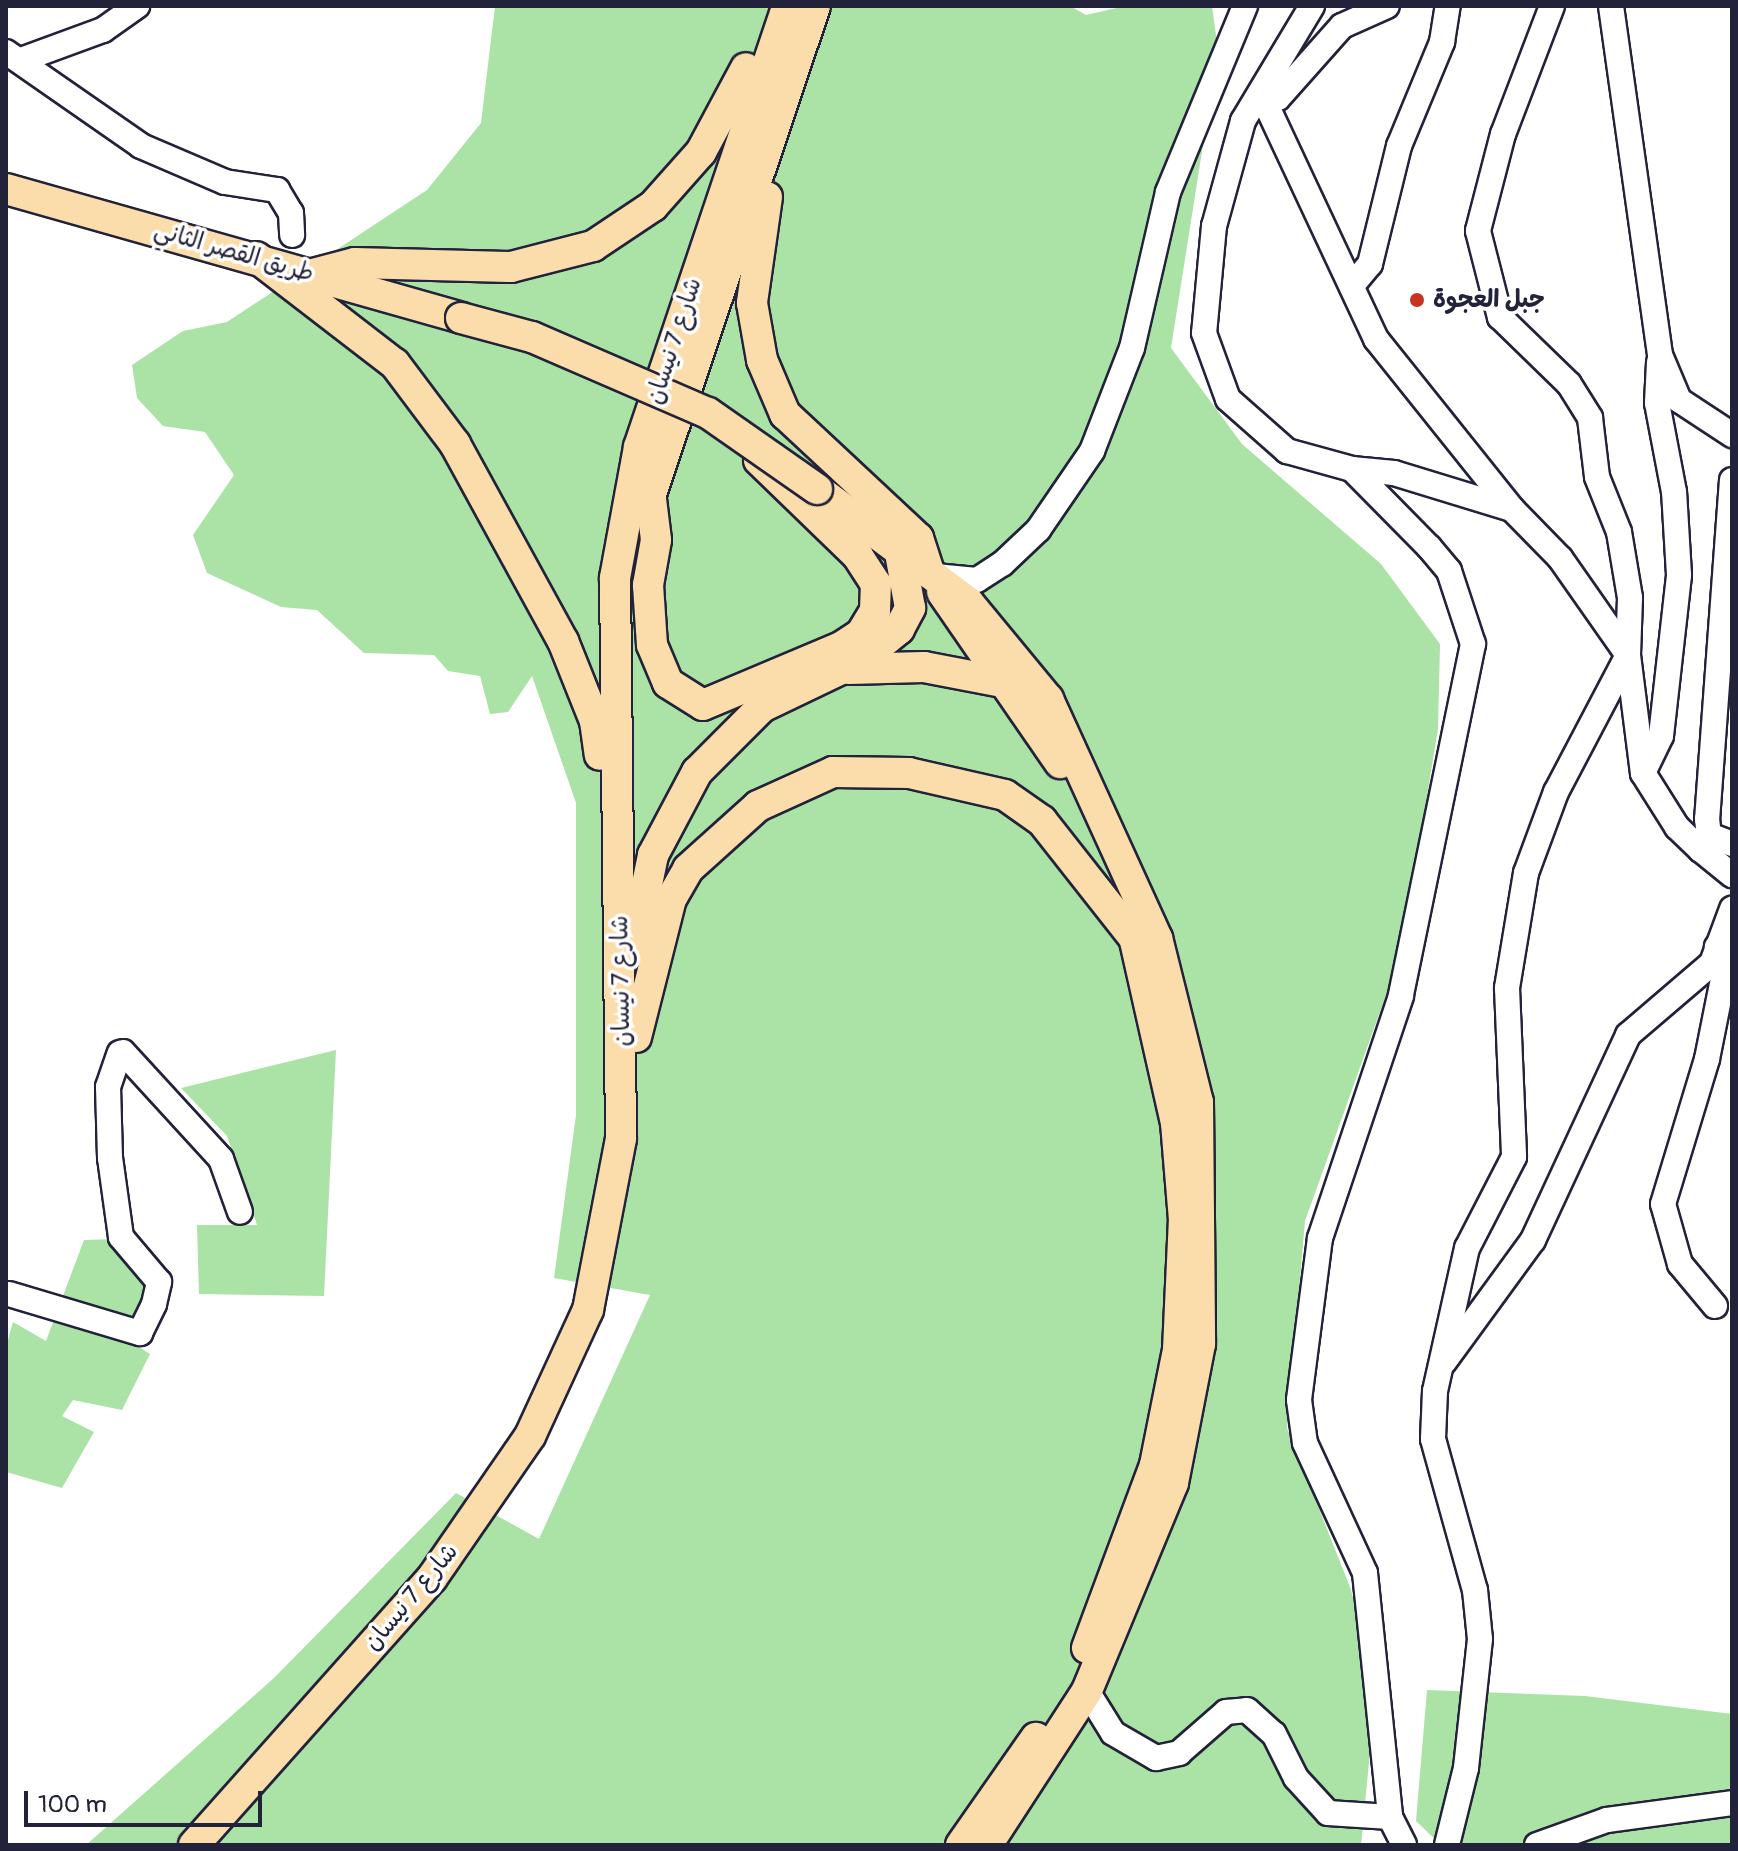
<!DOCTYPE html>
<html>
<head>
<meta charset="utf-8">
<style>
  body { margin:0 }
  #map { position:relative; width:1738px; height:1851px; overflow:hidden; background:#fff; font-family:Pangolin,"Playpen Sans Arabic",sans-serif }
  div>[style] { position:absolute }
  .green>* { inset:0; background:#abe2a5 }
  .roads { filter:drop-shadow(2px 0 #22223b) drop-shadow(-2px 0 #22223b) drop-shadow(0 2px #22223b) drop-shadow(0 -2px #22223b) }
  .minor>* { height:24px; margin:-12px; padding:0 12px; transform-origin:12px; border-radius:12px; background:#fff }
  .major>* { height:30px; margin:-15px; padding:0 15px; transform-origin:15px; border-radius:15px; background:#fbddab }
  .bridges { filter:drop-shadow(2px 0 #22223b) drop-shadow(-2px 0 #22223b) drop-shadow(0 2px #22223b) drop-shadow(0 -2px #22223b) }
  .major-bridge>* { height:30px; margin:-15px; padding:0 15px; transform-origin:15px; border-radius:15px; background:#fbddab }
  .dots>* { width:22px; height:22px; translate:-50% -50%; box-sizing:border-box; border:4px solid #fff; border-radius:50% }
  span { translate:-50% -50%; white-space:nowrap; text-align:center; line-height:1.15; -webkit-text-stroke:7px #fff; paint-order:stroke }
  .street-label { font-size:24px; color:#22223b }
  .poi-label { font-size:24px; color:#22223b; font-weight:700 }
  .left { translate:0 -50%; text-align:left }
  .frame { position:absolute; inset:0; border:8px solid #22223b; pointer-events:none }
  .scale { position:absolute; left:24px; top:1791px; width:238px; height:36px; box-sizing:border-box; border:4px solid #22223b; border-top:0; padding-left:10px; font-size:24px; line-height:28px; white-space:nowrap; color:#22223b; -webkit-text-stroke:6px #fff; paint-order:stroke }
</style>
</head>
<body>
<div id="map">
  <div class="green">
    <div style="clip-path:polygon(495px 6px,1070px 6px,1086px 15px,1125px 6px,1212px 6px,1218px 50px,1171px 348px,1242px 444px,1381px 564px,1440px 644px,1438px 729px,1401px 953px,1305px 1221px,1287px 1428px,1350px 1587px,1377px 1680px,1361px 1845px,86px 1845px,274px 1678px,456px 1493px,539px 1539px,650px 1295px,554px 1278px,576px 1115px,576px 803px,532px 676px,508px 712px,490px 714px,480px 676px,448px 671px,434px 655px,364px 653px,317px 610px,281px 607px,207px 573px,193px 535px,234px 475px,205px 432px,163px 426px,137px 398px,132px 365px,183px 331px,227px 322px,427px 190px,481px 123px)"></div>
    <div style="clip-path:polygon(336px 1050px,324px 1296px,199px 1294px,197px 1225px,257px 1225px,227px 1136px,181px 1088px)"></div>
    <div style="clip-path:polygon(116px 1239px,152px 1287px,131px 1342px,150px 1354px,122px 1410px,73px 1400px,62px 1416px,94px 1432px,62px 1488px,6px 1472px,6px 1347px,13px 1322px,46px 1341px,84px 1240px)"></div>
    <div style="clip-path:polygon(1427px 1690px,1585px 1696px,1732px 1714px,1732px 1845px,1441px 1845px,1416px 1821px)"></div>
  </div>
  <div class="roads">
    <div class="minor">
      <div style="left:1312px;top:6px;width:134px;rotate:121deg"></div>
      <div style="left:1243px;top:121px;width:109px;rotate:105.4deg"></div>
      <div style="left:1214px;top:226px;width:107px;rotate:95.3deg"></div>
      <div style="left:1204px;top:333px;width:70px;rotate:70deg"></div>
      <div style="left:1228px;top:399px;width:79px;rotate:41.4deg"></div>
      <div style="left:1287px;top:451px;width:67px;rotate:15.5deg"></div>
      <div style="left:1352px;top:469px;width:110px;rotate:45.4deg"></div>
      <div style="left:1429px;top:547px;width:31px;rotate:50deg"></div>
      <div style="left:1449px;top:571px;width:77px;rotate:71.8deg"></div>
      <div style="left:1473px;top:644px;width:359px;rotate:101.6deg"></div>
      <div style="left:1401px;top:996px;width:255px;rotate:108.5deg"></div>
      <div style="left:1320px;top:1238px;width:163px;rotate:97.4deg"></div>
      <div style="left:1299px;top:1400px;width:43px;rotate:82.1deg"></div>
      <div style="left:1305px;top:1443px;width:143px;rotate:65.2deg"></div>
      <div style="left:1365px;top:1573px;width:245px;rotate:84.1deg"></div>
      <div style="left:1390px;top:1817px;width:31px;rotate:63deg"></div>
      <div style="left:1552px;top:6px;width:137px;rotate:110.9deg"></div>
      <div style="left:1503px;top:134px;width:100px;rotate:104.5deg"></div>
      <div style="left:1478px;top:231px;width:89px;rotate:75.7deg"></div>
      <div style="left:1500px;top:317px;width:96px;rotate:44.2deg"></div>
      <div style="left:1569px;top:384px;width:40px;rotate:58deg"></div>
      <div style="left:1590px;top:418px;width:59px;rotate:83.2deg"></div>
      <div style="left:1597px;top:477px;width:59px;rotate:68.2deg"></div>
      <div style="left:1619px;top:532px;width:67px;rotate:80.5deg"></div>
      <div style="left:1630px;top:598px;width:57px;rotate:92deg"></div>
      <div style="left:1628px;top:655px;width:119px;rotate:82.8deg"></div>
      <div style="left:1643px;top:773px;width:64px;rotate:57.8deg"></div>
      <div style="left:1677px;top:827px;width:33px;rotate:44deg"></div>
      <div style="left:1611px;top:6px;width:352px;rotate:82deg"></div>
      <div style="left:1660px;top:355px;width:49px;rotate:67.1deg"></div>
      <div style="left:1679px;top:400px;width:64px;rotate:33.4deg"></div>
      <div style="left:6px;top:52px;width:165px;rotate:34.8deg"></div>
      <div style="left:141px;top:146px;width:91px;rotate:23.2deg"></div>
      <div style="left:225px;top:182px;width:53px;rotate:8.7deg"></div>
      <div style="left:277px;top:190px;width:27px;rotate:59deg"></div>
      <div style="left:291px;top:213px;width:22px;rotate:87deg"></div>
      <div style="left:21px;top:60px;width:87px;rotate:-20.1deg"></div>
      <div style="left:103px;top:30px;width:42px;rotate:-35.2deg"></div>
      <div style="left:1265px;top:102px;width:262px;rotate:64.9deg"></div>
      <div style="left:1376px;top:339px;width:218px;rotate:51.3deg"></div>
      <div style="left:1253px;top:106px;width:26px;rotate:-18deg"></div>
      <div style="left:1278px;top:98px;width:96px;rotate:-48.4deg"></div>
      <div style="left:1342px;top:26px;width:49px;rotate:-24deg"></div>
      <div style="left:1354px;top:283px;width:25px;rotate:-50deg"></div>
      <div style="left:1370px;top:264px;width:122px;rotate:-76.2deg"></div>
      <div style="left:1399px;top:146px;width:113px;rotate:-67.5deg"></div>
      <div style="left:1442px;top:42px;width:36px;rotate:-81deg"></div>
      <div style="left:1352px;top:469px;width:42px;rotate:5.4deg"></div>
      <div style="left:1394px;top:473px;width:123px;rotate:17deg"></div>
      <div style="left:1512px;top:509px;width:69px;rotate:45.6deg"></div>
      <div style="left:1560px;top:558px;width:118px;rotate:55deg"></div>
      <div style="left:1628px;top:655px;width:155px;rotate:117.7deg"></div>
      <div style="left:1556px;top:792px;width:86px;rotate:110.3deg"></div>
      <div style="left:1526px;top:873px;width:117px;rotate:99.4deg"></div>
      <div style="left:1507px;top:988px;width:169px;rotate:87.6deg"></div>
      <div style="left:1514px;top:1157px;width:102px;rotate:117.3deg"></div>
      <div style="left:1467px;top:1248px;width:147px;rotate:102.6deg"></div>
      <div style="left:1435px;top:1391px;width:48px;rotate:92.4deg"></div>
      <div style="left:1433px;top:1439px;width:157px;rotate:74.5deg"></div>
      <div style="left:1475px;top:1590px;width:49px;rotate:84.2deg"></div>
      <div style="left:1480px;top:1639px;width:130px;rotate:96.2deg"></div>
      <div style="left:1466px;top:1768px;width:79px;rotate:103.9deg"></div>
      <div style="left:1732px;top:480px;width:340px;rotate:94.2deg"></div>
      <div style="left:1707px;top:819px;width:16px;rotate:83deg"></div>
      <div style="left:1709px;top:835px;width:25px;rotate:21deg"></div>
      <div style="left:935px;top:576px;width:42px;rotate:5.4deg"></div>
      <div style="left:977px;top:580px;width:30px;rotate:-33deg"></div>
      <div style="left:1002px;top:564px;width:50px;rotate:-43.4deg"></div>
      <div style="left:1038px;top:530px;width:96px;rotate:-55.6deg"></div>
      <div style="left:1092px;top:451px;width:110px;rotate:-68.8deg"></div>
      <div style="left:1132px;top:348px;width:160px;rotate:-77deg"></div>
      <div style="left:1168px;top:192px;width:201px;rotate:-67.5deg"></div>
      <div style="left:1643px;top:773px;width:41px;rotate:-64.1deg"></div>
      <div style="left:1661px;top:736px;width:162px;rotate:-83.6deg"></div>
      <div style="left:1679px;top:575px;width:83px;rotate:-93.4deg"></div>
      <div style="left:1674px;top:492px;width:91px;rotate:-100.8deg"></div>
      <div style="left:1657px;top:403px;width:41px;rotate:-87.2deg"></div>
      <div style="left:1708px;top:838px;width:14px;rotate:120deg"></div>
      <div style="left:1701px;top:850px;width:40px;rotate:39deg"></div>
      <div style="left:123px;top:1052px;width:145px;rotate:47.5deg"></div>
      <div style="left:221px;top:1159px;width:56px;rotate:70.3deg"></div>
      <div style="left:9px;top:1294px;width:137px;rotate:16.6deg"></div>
      <div style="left:140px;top:1333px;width:32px;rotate:-64deg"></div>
      <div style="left:154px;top:1304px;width:23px;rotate:-77deg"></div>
      <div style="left:159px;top:1282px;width:59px;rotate:-130.2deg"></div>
      <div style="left:121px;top:1237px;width:80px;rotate:-97.9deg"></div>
      <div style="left:110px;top:1158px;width:71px;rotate:-91.6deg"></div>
      <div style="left:108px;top:1087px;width:36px;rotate:-71deg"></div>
      <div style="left:1715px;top:1306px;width:55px;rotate:-129.8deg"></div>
      <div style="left:1680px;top:1264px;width:62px;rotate:-105.8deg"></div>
      <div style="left:1663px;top:1204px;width:152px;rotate:-73.1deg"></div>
      <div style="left:1707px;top:1059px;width:87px;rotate:-78.7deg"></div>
      <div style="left:1724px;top:974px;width:28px;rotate:-105deg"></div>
      <div style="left:1444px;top:1362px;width:151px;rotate:-53.9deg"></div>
      <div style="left:1533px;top:1240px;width:226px;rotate:-65.1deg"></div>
      <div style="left:1628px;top:1035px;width:111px;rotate:-40.6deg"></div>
      <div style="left:1712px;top:963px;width:58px;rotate:-69.7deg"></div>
      <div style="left:1087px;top:1691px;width:49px;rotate:58.2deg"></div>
      <div style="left:1113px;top:1733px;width:50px;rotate:30.2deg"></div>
      <div style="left:1156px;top:1758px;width:24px;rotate:-12deg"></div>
      <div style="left:1179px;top:1753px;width:62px;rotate:-41.1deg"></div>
      <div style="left:1226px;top:1712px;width:21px;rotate:-5deg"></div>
      <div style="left:1247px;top:1710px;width:36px;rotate:42deg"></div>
      <div style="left:1274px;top:1734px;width:49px;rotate:63.4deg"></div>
      <div style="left:1296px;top:1778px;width:47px;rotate:47.6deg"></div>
      <div style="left:1328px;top:1813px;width:62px;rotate:3.7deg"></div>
      <div style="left:1537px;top:1845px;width:74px;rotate:-19.7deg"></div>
      <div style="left:1607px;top:1820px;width:126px;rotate:-7.7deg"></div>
    </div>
    <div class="major">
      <div style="left:6px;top:189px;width:473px;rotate:15.8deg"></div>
      <div style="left:767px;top:197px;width:107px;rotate:98.1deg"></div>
      <div style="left:752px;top:303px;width:58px;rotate:80deg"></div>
      <div style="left:762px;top:360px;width:59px;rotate:66.9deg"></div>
      <div style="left:785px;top:414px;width:182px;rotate:43deg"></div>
      <div style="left:918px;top:538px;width:36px;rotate:72deg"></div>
      <div style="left:256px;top:257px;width:175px;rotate:37.6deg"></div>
      <div style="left:395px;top:364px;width:100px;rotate:53.1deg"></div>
      <div style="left:455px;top:444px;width:225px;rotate:61.3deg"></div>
      <div style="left:563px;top:641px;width:86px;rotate:68.2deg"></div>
      <div style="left:595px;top:721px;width:34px;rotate:82deg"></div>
      <div style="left:313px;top:274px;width:43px;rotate:-14.7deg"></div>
      <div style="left:355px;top:263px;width:156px;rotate:1.5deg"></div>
      <div style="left:511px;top:267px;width:85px;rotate:-14.4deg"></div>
      <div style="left:593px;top:246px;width:72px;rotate:-33.7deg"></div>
      <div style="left:653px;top:206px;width:72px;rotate:-48.4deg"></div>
      <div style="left:701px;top:152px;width:95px;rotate:-61.8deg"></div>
      <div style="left:817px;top:489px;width:189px;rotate:36.8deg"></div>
      <div style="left:968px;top:602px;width:126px;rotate:50.5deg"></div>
      <div style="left:1048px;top:699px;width:263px;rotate:65.5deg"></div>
      <div style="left:1157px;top:938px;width:169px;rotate:76deg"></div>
      <div style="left:1198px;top:1102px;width:242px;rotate:89.5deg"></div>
      <div style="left:1200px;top:1344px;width:142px;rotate:101deg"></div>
      <div style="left:1173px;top:1483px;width:225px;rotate:112.5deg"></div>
      <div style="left:1087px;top:1691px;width:184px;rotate:123deg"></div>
      <div style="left:650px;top:491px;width:49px;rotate:83deg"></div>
      <div style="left:656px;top:540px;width:46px;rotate:100.1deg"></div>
      <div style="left:648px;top:585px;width:60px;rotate:86.2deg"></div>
      <div style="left:652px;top:645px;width:41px;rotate:67.2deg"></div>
      <div style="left:668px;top:683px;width:41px;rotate:32.2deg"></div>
      <div style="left:703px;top:705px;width:150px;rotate:-22.8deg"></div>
      <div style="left:841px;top:647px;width:24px;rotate:-33deg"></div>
      <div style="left:861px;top:634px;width:27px;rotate:-59deg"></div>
      <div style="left:875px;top:611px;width:27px;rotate:-88deg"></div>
      <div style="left:876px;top:584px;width:33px;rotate:-123deg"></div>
      <div style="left:858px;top:556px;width:138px;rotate:-135.9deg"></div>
      <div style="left:648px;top:503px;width:524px;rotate:-71.43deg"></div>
      <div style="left:942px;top:592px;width:208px;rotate:55.4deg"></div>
      <div style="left:849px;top:669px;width:75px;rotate:-1.5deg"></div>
      <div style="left:924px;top:667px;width:85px;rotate:10.9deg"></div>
      <div style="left:634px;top:947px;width:94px;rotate:-78.3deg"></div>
      <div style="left:653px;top:855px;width:94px;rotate:-62.1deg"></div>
      <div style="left:697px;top:772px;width:92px;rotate:-45deg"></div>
      <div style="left:762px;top:707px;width:111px;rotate:-25.6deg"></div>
      <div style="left:862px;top:659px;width:48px;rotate:-39deg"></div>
      <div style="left:899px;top:629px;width:24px;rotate:-62deg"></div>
      <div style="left:910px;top:608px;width:56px;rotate:-100.3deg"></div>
      <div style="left:636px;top:1037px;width:142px;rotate:-75.8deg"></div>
      <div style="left:671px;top:899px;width:34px;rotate:-60deg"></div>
      <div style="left:688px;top:869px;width:94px;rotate:-42deg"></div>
      <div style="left:758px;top:806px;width:82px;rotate:-24.4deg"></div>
      <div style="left:833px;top:772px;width:76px;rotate:0.8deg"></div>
      <div style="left:909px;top:773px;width:98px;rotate:12.9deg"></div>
      <div style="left:1005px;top:795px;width:45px;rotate:35.1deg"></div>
      <div style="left:1042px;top:821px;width:155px;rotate:51.8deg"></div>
      <div style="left:1087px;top:1648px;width:195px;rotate:-69.6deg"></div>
      <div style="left:1155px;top:1465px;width:117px;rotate:-78.7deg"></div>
      <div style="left:1178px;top:1350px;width:130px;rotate:-87.4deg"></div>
      <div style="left:1184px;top:1220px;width:97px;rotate:-94.7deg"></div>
      <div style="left:1176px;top:1123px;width:200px;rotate:-102.7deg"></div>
      <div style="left:194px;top:1845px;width:358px;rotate:-48.3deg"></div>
      <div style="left:432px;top:1578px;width:173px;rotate:-55.4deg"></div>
      <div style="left:530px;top:1436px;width:139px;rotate:-65.3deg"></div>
      <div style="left:588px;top:1310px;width:174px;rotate:-79.1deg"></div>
      <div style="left:621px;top:1139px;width:561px;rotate:-90.61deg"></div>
      <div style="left:615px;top:578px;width:133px;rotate:-79.6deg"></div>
      <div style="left:639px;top:447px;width:465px;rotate:-71.4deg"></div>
      <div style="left:961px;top:1845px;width:131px;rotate:-55deg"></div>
    </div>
  </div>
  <div class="bridges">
    <div class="major-bridge">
      <div style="left:461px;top:318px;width:73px;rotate:15deg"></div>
      <div style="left:532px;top:337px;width:192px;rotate:23.4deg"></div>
      <div style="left:708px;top:413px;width:133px;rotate:34.9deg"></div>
    </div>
  </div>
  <div class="dots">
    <div style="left:1417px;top:300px;background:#c8321e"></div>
  </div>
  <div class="street-label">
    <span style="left:234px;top:252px;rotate:16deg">طريق القصر الثاني</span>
    <span style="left:674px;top:341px;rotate:-72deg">شارع 7 نيسان</span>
    <span style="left:621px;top:981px;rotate:-91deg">شارع 7 نيسان</span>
    <span style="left:411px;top:1597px;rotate:-50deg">شارع 7 نيسان</span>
  </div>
  <div class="poi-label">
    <span class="left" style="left:1433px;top:300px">جبل العجوة</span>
  </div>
  <div class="frame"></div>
  <div class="scale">100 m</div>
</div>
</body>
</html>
